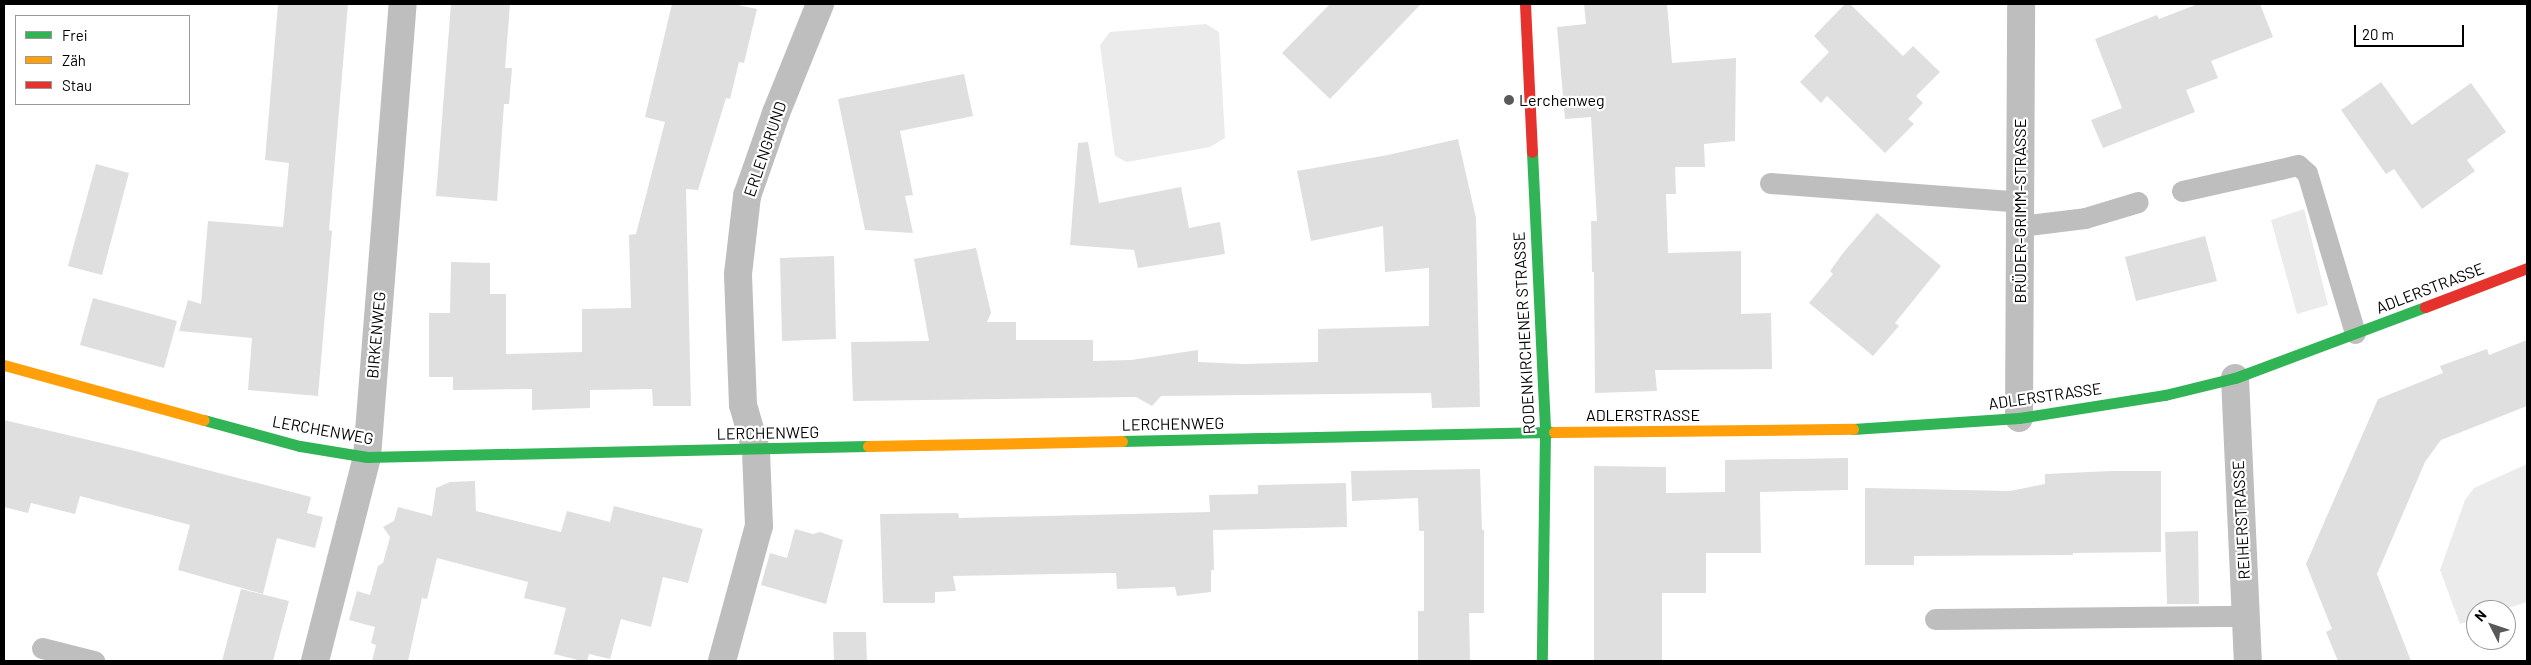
<!DOCTYPE html>
<html>
<head>
<meta charset="utf-8">
<style>
  body { margin:0 }
  #map { position:relative; width:2531px; height:665px; overflow:hidden; background:#fff; font-family:Barlow,sans-serif }
  div>[style] { position:absolute }
  .green>* { inset:0; background:#ebebeb }
  .building>* { inset:0; background:#dfdfdf }
  .lane>* { height:21px; margin:-10.5px; padding:0 10.5px; transform-origin:10.5px; border-radius:10.5px; background:#bebebe }
  .street>* { height:28px; margin:-14px; padding:0 14px; transform-origin:14px; border-radius:14px; background:#bebebe }
  .fast>* { height:11px; margin:-5.5px; padding:0 5.5px; transform-origin:5.5px; border-radius:5.5px; background:#30b455 }
  .slow>* { height:11px; margin:-5.5px; padding:0 5.5px; transform-origin:5.5px; border-radius:5.5px; background:#ff9f0a }
  .jam>* { height:11px; margin:-5.5px; padding:0 5.5px; transform-origin:5.5px; border-radius:5.5px; background:#e5322d }
  .dots>* { width:14px; height:14px; translate:-50% -50%; box-sizing:border-box; border:2px solid #fff; border-radius:50% }
  span { translate:-50% -50%; white-space:nowrap; text-align:center; line-height:1.15; -webkit-text-stroke:4.5px #fff; paint-order:stroke }
  .poi-label { font-size:16px; color:#000 }
  .left { translate:0 -50%; text-align:left }
  .street-label { font-size:16px; color:#000 }
  .frame { position:absolute; inset:0; border:5px solid #000; pointer-events:none }
  .legend { position:absolute; left:15px; top:15px; width:175px; height:90px; box-sizing:border-box; background:#fff; border:1px solid #999; margin:0; padding:6px 9px; list-style:none; font-size:15px; color:#000 }
  .legend li { display:flex; align-items:center; gap:10px; height:25px }
  .legend b { width:25px; border:1px solid #999 }
  .north { position:absolute; left:2466px; top:600px; width:50px; height:50px; box-sizing:border-box; background:#fff; border:1px solid #999; border-radius:50%; rotate:311deg; font-size:14px; font-weight:700; line-height:20px; text-align:center; color:#000 }
  .north::after { content:''; display:block; margin:auto; width:18px; height:22px; background:#595959; clip-path:polygon(50% 0,100% 100%,50% 72%,0 100%) }
  .scale { position:absolute; left:2354px; top:25px; width:110px; height:22px; box-sizing:border-box; border:2px solid #000; border-top:0; padding-left:6px; font-size:15px; line-height:18px; white-space:nowrap; color:#000; -webkit-text-stroke:4px #fff; paint-order:stroke }
</style>
</head>
<body>
<div id="map">
  <div class="green">
    <div style="clip-path:polygon(1206px 24px,1219px 32px,1225px 138px,1210px 147px,1127px 162px,1115px 156px,1100px 45px,1110px 32px)"></div>
    <div style="clip-path:polygon(2304px 209px,2328px 305px,2297px 314px,2271px 220px)"></div>
    <div style="clip-path:polygon(2527px 464px,2527px 602px,2502px 610px,2476px 610px,2476px 619px,2460px 624px,2440px 570px,2465px 500px,2474px 488px)"></div>
  </div>
  <div class="building">
    <div style="clip-path:polygon(278px 4px,348px 4px,329px 230px,332px 231px,318px 396px,248px 390px,252px 338px,179px 331px,188px 300px,201px 304px,208px 221px,283px 227px,289px 163px,265px 160px)"></div>
    <div style="clip-path:polygon(451px 4px,510px 4px,505px 68px,512px 68px,509px 104px,504px 104px,497px 201px,436px 196px)"></div>
    <div style="clip-path:polygon(672px 4px,733px 4px,757px 9px,744px 63px,739px 62px,730px 99px,726px 98px,698px 190px,686px 189px,691px 406px,653px 406px,652px 389px,590px 390px,590px 408px,532px 410px,532px 389px,453px 390px,453px 377px,429px 377px,429px 313px,450px 313px,451px 262px,490px 263px,490px 294px,506px 294px,506px 354px,582px 352px,582px 309px,631px 308px,629px 235px,636px 234px,665px 122px,645px 117px)"></div>
    <div style="clip-path:polygon(1330px 4px,1421px 4px,1330px 99px,1282px 53px)"></div>
    <div style="clip-path:polygon(1584px 4px,1667px 4px,1672px 63px,1736px 58px,1735px 141px,1704px 144px,1705px 167px,1675px 167px,1676px 194px,1666px 194px,1668px 253px,1741px 251px,1741px 314px,1771px 313px,1772px 369px,1655px 370px,1657px 391px,1595px 393px,1594px 272px,1592px 272px,1591px 221px,1597px 221px,1591px 117px,1565px 119px,1557px 27px,1586px 24px)"></div>
    <div style="clip-path:polygon(1845px 4px,1850px 4px,1903px 56px,1913px 46px,1940px 72px,1916px 96px,1923px 103px,1908px 119px,1914px 124px,1885px 153px,1827px 96px,1821px 103px,1800px 82px,1829px 52px,1814px 36px)"></div>
    <div style="clip-path:polygon(2198px 4px,2260px 4px,2273px 37px,2211px 61px,2218px 78px,2186px 90px,2195px 112px,2103px 148px,2091px 120px,2122px 108px,2095px 39px,2157px 15px,2159px 19px)"></div>
    <div style="clip-path:polygon(964px 74px,973px 116px,900px 131px,913px 195px,905px 196px,913px 233px,865px 230px,838px 99px)"></div>
    <div style="clip-path:polygon(2381px 82px,2412px 125px,2471px 83px,2506px 132px,2467px 160px,2475px 171px,2422px 209px,2394px 169px,2386px 174px,2341px 110px)"></div>
    <div style="clip-path:polygon(1458px 139px,1476px 218px,1480px 407px,1432px 408px,1431px 393px,1161px 396px,1152px 406px,1136px 397px,853px 401px,851px 342px,929px 341px,914px 259px,976px 248px,991px 313px,987px 322px,1016px 322px,1016px 340px,1093px 340px,1093px 361px,1131px 360px,1198px 350px,1198px 362px,1243px 364px,1318px 362px,1318px 329px,1429px 326px,1429px 268px,1385px 272px,1383px 226px,1311px 241px,1297px 171px,1388px 155px)"></div>
    <div style="clip-path:polygon(1088px 142px,1099px 203px,1181px 187px,1189px 228px,1220px 222px,1225px 254px,1138px 268px,1134px 250px,1070px 245px,1078px 143px)"></div>
    <div style="clip-path:polygon(96px 164px,129px 173px,102px 275px,68px 266px)"></div>
    <div style="clip-path:polygon(1877px 213px,1941px 266px,1895px 323px,1899px 326px,1873px 356px,1809px 303px,1833px 274px,1830px 271px,1843px 253px)"></div>
    <div style="clip-path:polygon(2205px 236px,2217px 281px,2136px 301px,2125px 257px)"></div>
    <div style="clip-path:polygon(834px 256px,836px 339px,782px 341px,780px 258px)"></div>
    <div style="clip-path:polygon(93px 298px,177px 321px,164px 368px,80px 345px)"></div>
    <div style="clip-path:polygon(2527px 340px,2527px 406px,2441px 440px,2425px 462px,2377px 574px,2411px 661px,2338px 661px,2326px 632px,2332px 629px,2306px 564px,2378px 399px,2443px 373px,2440px 366px,2487px 349px,2489px 355px)"></div>
    <div style="clip-path:polygon(4px 420px,131px 450px,311px 497px,307px 513px,323px 517px,315px 548px,277px 538px,263px 594px,178px 570px,190px 525px,80px 496px,75px 514px,31px 503px,28px 513px,4px 507px)"></div>
    <div style="clip-path:polygon(1848px 458px,1848px 490px,1760px 492px,1761px 553px,1706px 553px,1706px 593px,1662px 593px,1662px 661px,1594px 661px,1594px 466px,1666px 467px,1666px 493px,1725px 492px,1725px 460px)"></div>
    <div style="clip-path:polygon(1480px 469px,1482px 530px,1484px 530px,1484px 613px,1469px 613px,1470px 661px,1418px 661px,1418px 611px,1424px 611px,1424px 531px,1419px 531px,1418px 498px,1352px 501px,1351px 471px)"></div>
    <div style="clip-path:polygon(2112px 471px,2161px 471px,2161px 552px,2073px 553px,2073px 555px,1914px 556px,1914px 565px,1865px 565px,1865px 488px,2010px 491px,2045px 484px,2045px 474px)"></div>
    <div style="clip-path:polygon(475px 481px,476px 511px,561px 532px,567px 511px,610px 522px,614px 506px,703px 529px,688px 583px,663px 577px,651px 627px,621px 619px,610px 659px,589px 654px,587px 661px,582px 661px,554px 654px,566px 608px,524px 598px,528px 582px,437px 558px,427px 599px,422px 598px,408px 661px,372px 661px,376px 645px,371px 643px,375px 627px,349px 620px,357px 591px,370px 595px,378px 566px,383px 563px,390px 537px,383px 527px,394px 521px,398px 507px,432px 516px,436px 488px,450px 482px)"></div>
    <div style="clip-path:polygon(1346px 483px,1347px 527px,1213px 530px,1214px 570px,1211px 570px,1211px 592px,1177px 596px,1175px 587px,1117px 589px,1116px 573px,953px 576px,956px 591px,935px 592px,935px 603px,883px 603px,880px 514px,958px 513px,959px 518px,1210px 512px,1209px 495px,1258px 494px,1258px 485px)"></div>
    <div style="clip-path:polygon(795px 529px,813px 534px,820px 532px,843px 540px,826px 604px,761px 585px,770px 553px,787px 558px)"></div>
    <div style="clip-path:polygon(2198px 531px,2199px 604px,2167px 604px,2165px 532px)"></div>
    <div style="clip-path:polygon(241px 589px,289px 601px,273px 661px,222px 661px)"></div>
    <div style="clip-path:polygon(833px 632px,866px 632px,867px 661px,834px 661px)"></div>
  </div>
  <div class="lane">
    <div style="left:1770px;top:183px;width:251px;rotate:4.3deg"></div>
    <div style="left:2182px;top:191px;width:119px;rotate:-12.6deg"></div>
    <div style="left:2298px;top:165px;width:12px;rotate:42deg"></div>
    <div style="left:2307px;top:173px;width:167px;rotate:73.3deg"></div>
    <div style="left:2020px;top:226px;width:65px;rotate:-7deg"></div>
    <div style="left:2085px;top:218px;width:55px;rotate:-16.8deg"></div>
    <div style="left:1935px;top:619px;width:311px;rotate:-0.6deg"></div>
    <div style="left:42px;top:648px;width:54px;rotate:14deg"></div>
  </div>
  <div class="street">
    <div style="left:2235px;top:378px;width:283px;rotate:87.4deg"></div>
    <div style="left:2019px;top:418px;width:414px;rotate:-89.7deg"></div>
    <div style="left:315px;top:661px;width:211px;rotate:-75.7deg"></div>
    <div style="left:367px;top:457px;width:454px;rotate:-85.5deg"></div>
    <div style="left:722px;top:661px;width:140px;rotate:-74.7deg"></div>
    <div style="left:759px;top:526px;width:76px;rotate:-92.3deg"></div>
    <div style="left:756px;top:450px;width:47px;rotate:-106.1deg"></div>
    <div style="left:743px;top:405px;width:131px;rotate:-92.2deg"></div>
    <div style="left:738px;top:274px;width:79px;rotate:-83.4deg"></div>
    <div style="left:747px;top:196px;width:88px;rotate:-70.7deg"></div>
    <div style="left:776px;top:113px;width:118px;rotate:-68deg"></div>
  </div>
  <div class="fast">
    <div style="left:1532px;top:152px;width:280px;rotate:87.3deg"></div>
    <div style="left:1545px;top:432px;width:229px;rotate:90.8deg"></div>
    <div style="left:204px;top:420px;width:99px;rotate:15.2deg"></div>
    <div style="left:300px;top:446px;width:68px;rotate:9.3deg"></div>
    <div style="left:367px;top:457px;width:501px;rotate:-1.26deg"></div>
    <div style="left:1853px;top:429px;width:166px;rotate:-3.8deg"></div>
    <div style="left:2019px;top:418px;width:148px;rotate:-9deg"></div>
    <div style="left:2165px;top:395px;width:72px;rotate:-13.7deg"></div>
    <div style="left:2235px;top:378px;width:203px;rotate:-20.5deg"></div>
    <div style="left:1122px;top:441px;width:432px;rotate:-1.2deg"></div>
  </div>
  <div class="slow">
    <div style="left:4px;top:365px;width:207px;rotate:15.4deg"></div>
    <div style="left:1554px;top:432px;width:299px;rotate:-0.6deg"></div>
    <div style="left:868px;top:446px;width:254px;rotate:-1.1deg"></div>
  </div>
  <div class="jam">
    <div style="left:1525px;top:4px;width:148px;rotate:87.3deg"></div>
    <div style="left:2425px;top:307px;width:109px;rotate:-20.9deg"></div>
  </div>
  <div class="dots">
    <div style="left:1509px;top:100px;background:#595959"></div>
  </div>
  <div class="poi-label">
    <span class="left" style="left:1519px;top:100px">Lerchenweg</span>
  </div>
  <div class="street-label">
    <span style="left:765px;top:149px;rotate:-71deg">ERLENGRUND</span>
    <span style="left:2020px;top:211px;rotate:-90deg">BRÜDER-GRIMM-STRASSE</span>
    <span style="left:2430px;top:288px;rotate:-21deg">ADLERSTRASSE</span>
    <span style="left:1524px;top:333px;rotate:-93deg">RODENKIRCHENER STRASSE</span>
    <span style="left:376px;top:335px;rotate:-85deg">BIRKENWEG</span>
    <span style="left:2045px;top:396px;rotate:-8deg">ADLERSTRASSE</span>
    <span style="left:1643px;top:415px">ADLERSTRASSE</span>
    <span style="left:1173px;top:424px;rotate:-1deg">LERCHENWEG</span>
    <span style="left:323px;top:430px;rotate:10deg">LERCHENWEG</span>
    <span style="left:768px;top:433px;rotate:-1deg">LERCHENWEG</span>
    <span style="left:2241px;top:520px;rotate:-93deg">REIHERSTRASSE</span>
  </div>
  <div class="frame"></div>
  <ul class="legend">
  <li><b style="height:6px;background:#30b455"></b>Frei</li>
  <li><b style="height:6px;background:#ff9f0a"></b>Zäh</li>
  <li><b style="height:6px;background:#e5322d"></b>Stau</li>
  </ul>
  <div class="north">N</div>
  <div class="scale">20 m</div>
</div>
</body>
</html>
